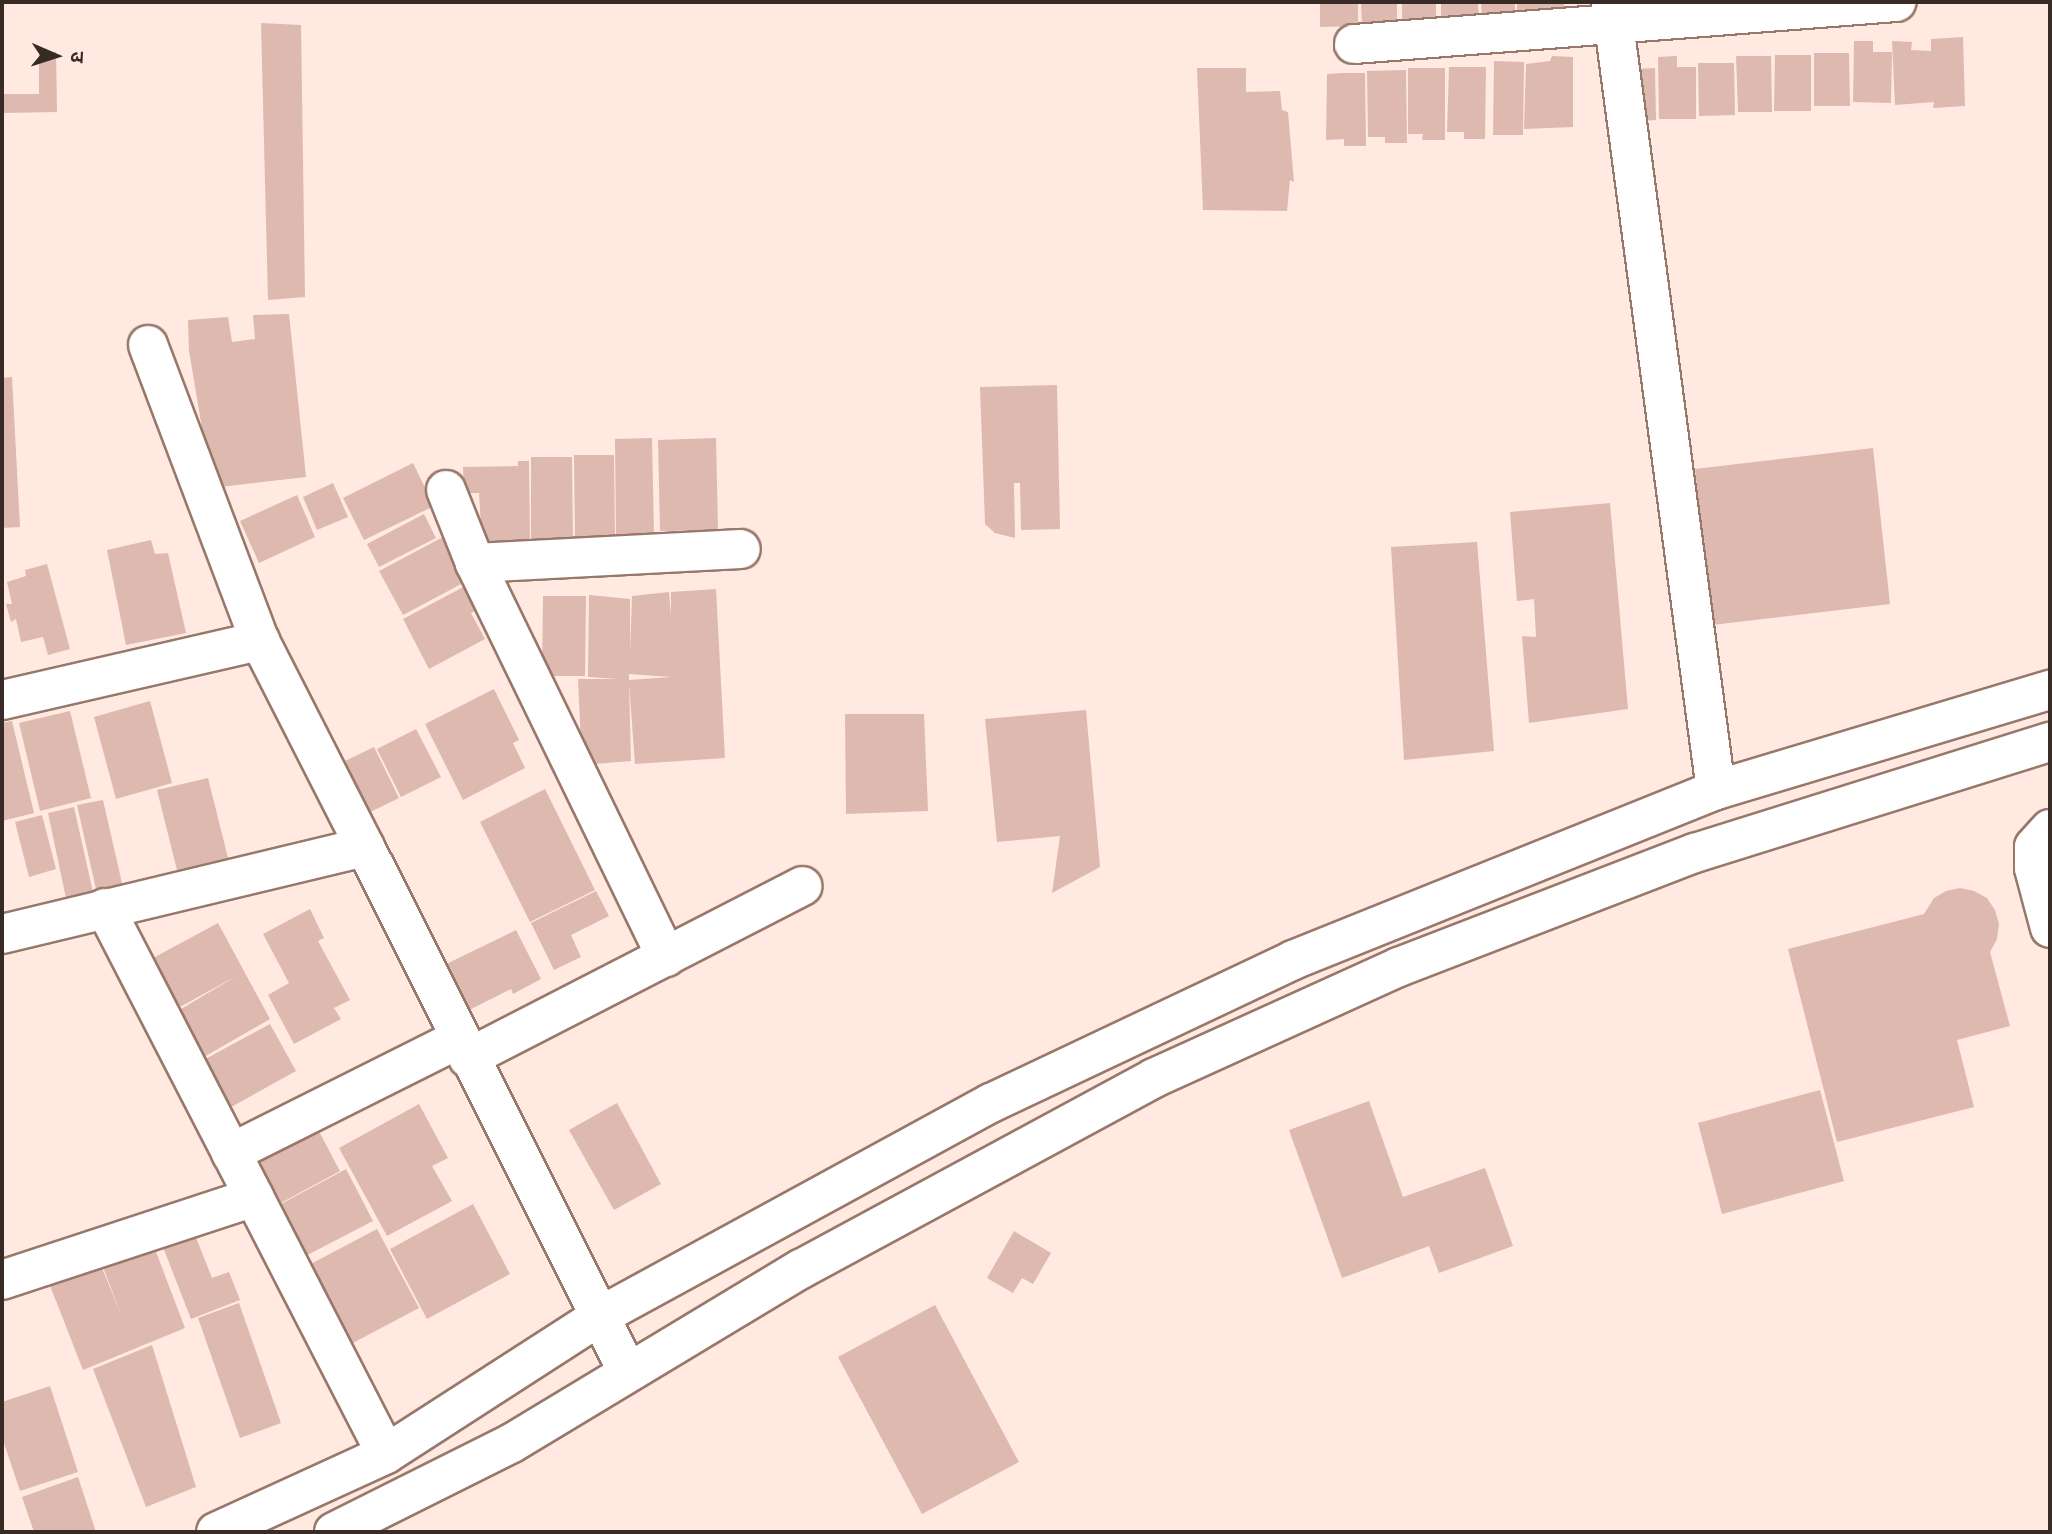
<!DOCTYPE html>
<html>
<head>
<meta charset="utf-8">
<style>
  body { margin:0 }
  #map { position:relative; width:2052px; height:1534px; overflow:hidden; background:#ffe9e0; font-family:Roboto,"Noto Sans Devanagari",sans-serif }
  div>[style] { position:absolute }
  .building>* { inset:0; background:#deb9b0 }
  .roads { filter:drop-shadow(2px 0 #98786a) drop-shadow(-2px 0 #98786a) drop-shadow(0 2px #98786a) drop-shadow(0 -2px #98786a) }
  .minor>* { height:38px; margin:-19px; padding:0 19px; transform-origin:19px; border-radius:19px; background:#fff }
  span { translate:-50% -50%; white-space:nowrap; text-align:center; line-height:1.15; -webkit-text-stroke:7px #ffe9e0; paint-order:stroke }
  .frame { position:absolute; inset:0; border:4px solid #382b25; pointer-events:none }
  .north { position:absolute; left:21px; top:21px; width:70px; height:70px; -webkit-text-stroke:5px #ffe9e0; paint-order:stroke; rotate:93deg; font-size:19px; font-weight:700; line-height:28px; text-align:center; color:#382b25 }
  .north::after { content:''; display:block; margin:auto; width:24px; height:32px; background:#382b25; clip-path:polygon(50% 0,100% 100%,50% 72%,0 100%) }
</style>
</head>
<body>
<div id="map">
  <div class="building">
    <div style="clip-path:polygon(1320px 2px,1358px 2px,1358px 26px,1320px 27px)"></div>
    <div style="clip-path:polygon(1361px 2px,1397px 2px,1397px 25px,1362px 25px)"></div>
    <div style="clip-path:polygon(1402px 2px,1436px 2px,1436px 22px,1402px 22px)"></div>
    <div style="clip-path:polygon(1441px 2px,1478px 2px,1479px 20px,1441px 22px)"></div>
    <div style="clip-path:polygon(1481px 2px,1515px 2px,1515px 18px,1482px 19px)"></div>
    <div style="clip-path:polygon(1517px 2px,1564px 2px,1564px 15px,1517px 15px)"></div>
    <div style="clip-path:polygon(261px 23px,301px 25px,305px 297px,268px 300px)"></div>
    <div style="clip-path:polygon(1963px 37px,1965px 106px,1933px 108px,1934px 102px,1895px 105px,1892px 41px,1912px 42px,1911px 50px,1931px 51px,1931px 39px)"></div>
    <div style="clip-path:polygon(1854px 41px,1873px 41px,1873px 52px,1892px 52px,1891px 103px,1853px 102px)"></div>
    <div style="clip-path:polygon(39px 52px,56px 52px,57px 112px,2px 113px,2px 94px,39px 94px)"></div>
    <div style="clip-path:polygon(1814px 53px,1849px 53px,1850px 106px,1814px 106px)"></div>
    <div style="clip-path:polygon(1775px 55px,1811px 55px,1811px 111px,1774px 111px)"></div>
    <div style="clip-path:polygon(1552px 56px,1573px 57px,1573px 127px,1524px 129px,1526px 64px,1550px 61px)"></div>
    <div style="clip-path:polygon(1677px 56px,1677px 67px,1696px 67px,1696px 119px,1659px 119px,1658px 57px)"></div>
    <div style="clip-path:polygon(1736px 56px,1771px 56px,1772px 112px,1738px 112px)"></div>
    <div style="clip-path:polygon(1494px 61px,1524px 62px,1523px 135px,1493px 135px)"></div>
    <div style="clip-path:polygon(1698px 63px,1734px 63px,1735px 115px,1699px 116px)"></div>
    <div style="clip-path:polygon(1449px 67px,1486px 67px,1485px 139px,1464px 139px,1464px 132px,1447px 132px)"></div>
    <div style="clip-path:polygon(1197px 68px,1246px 68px,1246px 92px,1280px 91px,1282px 110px,1288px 112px,1294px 182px,1290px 180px,1287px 211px,1203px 210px)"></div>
    <div style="clip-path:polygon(1408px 68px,1445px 68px,1445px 140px,1422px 140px,1423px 134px,1408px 134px)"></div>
    <div style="clip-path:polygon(1655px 68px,1656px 120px,1634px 121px,1635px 69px)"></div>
    <div style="clip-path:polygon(1406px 70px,1407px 143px,1385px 143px,1385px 137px,1368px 137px,1367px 71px)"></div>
    <div style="clip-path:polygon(1343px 73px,1365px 73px,1366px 146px,1344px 146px,1344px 139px,1326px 140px,1327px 74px)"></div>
    <div style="clip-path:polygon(289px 314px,306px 477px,212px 488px,189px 351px,188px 320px,228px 317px,232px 342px,255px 339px,253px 315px)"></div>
    <div style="clip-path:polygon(12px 377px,20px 527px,2px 528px,2px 378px)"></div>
    <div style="clip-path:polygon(1057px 385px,1060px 529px,1021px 530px,1020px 483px,1014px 483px,1015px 538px,995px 533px,985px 524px,980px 387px)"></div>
    <div style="clip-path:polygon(652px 438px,654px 535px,616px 536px,615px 439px)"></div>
    <div style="clip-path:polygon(716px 438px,718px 530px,660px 531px,658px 440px)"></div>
    <div style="clip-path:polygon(1873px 448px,1890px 604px,1712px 625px,1695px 469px)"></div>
    <div style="clip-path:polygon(574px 455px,614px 455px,615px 538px,575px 539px)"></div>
    <div style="clip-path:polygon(531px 457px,572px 457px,573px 539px,531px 539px)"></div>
    <div style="clip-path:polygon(518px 461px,529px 461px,530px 544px,482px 544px,479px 493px,464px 493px,463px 467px,518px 466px)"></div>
    <div style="clip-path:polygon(413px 463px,434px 506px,364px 540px,343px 498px)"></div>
    <div style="clip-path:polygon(333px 483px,348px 517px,317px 530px,303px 497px)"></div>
    <div style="clip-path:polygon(297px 495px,315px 537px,259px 563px,240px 521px)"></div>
    <div style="clip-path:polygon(1610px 503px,1628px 709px,1529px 723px,1522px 636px,1536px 637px,1534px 599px,1517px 601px,1510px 512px)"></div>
    <div style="clip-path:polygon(424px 514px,436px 538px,379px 567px,367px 544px)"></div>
    <div style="clip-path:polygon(443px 537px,467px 581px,403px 615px,379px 571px)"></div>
    <div style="clip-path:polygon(151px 540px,155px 554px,168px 553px,186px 633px,126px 645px,107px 550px)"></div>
    <div style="clip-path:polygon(1477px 542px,1494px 751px,1404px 760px,1391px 547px)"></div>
    <div style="clip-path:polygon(47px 564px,70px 649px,48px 655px,43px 637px,21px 642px,16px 619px,11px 622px,6px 604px,12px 604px,7px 582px,26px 576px,25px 570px)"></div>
    <div style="clip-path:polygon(467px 585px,479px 609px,471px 613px,485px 639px,429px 669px,403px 619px)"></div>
    <div style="clip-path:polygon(evenodd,716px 589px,725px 758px,635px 764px,629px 683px,631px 761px,582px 765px,578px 679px,619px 679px,588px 677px,589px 595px,630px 599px,630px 653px,632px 596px,669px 592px,671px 616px,671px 592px,716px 589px,629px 674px,671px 677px,629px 680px,629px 674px)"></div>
    <div style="clip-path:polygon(543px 596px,586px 596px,585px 676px,542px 676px)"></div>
    <div style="clip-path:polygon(494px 689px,519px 740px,513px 743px,525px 768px,463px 800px,425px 724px)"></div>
    <div style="clip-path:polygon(150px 701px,172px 783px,116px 799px,94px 717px)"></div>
    <div style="clip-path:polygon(1086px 710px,1100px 867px,1052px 893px,1060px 836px,997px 842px,985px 719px)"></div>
    <div style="clip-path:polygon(70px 711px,91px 798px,40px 811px,19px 723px)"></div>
    <div style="clip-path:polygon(845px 714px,924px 714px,928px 811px,846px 814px)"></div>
    <div style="clip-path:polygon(12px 721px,34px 813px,2px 821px,2px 723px)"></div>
    <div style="clip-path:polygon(416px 729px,441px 777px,401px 797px,377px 749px)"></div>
    <div style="clip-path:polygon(374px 747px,399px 798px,360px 817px,335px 766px)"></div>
    <div style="clip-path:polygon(208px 778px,228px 858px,177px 870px,157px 790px)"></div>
    <div style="clip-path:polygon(545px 789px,595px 890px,530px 922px,480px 822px)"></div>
    <div style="clip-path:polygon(103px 800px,124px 892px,98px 898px,77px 805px)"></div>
    <div style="clip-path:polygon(74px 807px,94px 897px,67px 903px,48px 813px)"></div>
    <div style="clip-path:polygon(42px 815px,56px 869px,29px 877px,15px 822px)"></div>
    <div style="clip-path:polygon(1960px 888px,1974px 891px,1987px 898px,1995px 910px,1999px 924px,1997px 939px,1990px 952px,2010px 1026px,1957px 1040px,1974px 1107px,1837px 1142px,1788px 949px,1924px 914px,1934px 898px,1946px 891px)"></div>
    <div style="clip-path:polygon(596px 891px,609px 916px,571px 935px,581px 957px,554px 970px,531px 923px)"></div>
    <div style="clip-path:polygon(310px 909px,324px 938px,318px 941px,350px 1000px,334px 1008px,341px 1019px,294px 1044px,268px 995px,289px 983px,263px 934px)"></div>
    <div style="clip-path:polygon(218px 923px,270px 1019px,197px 1061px,171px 1015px,238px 975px,169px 1013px,142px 964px)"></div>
    <div style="clip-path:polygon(516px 930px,541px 979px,513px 994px,511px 989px,459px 1015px,436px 969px)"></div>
    <div style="clip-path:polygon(270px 1024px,296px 1071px,224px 1111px,198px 1063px)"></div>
    <div style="clip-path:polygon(1820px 1090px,1844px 1181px,1722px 1214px,1698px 1123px)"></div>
    <div style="clip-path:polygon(1369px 1101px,1403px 1197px,1485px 1168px,1513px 1246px,1439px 1273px,1429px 1246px,1342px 1278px,1289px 1130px)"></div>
    <div style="clip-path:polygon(617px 1103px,661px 1184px,614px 1210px,569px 1130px)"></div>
    <div style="clip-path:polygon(419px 1104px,448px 1158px,432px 1166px,452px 1201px,387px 1236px,339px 1148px)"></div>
    <div style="clip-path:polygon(315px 1124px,340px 1171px,266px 1211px,241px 1163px)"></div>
    <div style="clip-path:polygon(346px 1169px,373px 1221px,292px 1263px,266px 1212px)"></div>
    <div style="clip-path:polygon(473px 1204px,510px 1274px,427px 1319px,390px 1249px)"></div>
    <div style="clip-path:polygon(377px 1229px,419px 1308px,349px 1345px,307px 1266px)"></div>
    <div style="clip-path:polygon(193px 1230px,212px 1278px,229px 1272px,240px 1300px,191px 1319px,161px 1242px)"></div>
    <div style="clip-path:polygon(1014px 1231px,1051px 1253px,1033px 1284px,1022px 1278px,1013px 1293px,987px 1278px)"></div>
    <div style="clip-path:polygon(150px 1236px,185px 1328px,83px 1370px,49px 1283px,100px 1263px,123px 1319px,101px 1262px)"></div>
    <div style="clip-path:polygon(239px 1303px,281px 1423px,240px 1438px,198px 1318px)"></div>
    <div style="clip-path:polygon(935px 1305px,1019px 1462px,922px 1514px,838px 1357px)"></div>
    <div style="clip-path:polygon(152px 1345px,196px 1487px,146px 1507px,93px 1369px)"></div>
    <div style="clip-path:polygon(50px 1386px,78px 1472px,20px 1491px,2px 1437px,2px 1402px)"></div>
    <div style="clip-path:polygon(78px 1477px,96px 1532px,34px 1532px,22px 1497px)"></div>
  </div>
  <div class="roads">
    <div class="minor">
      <div style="left:1611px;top:2px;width:795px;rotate:82.41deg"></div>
      <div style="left:1354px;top:44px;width:544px;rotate:-4.43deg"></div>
      <div style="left:148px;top:345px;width:316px;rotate:69.3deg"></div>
      <div style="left:446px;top:490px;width:79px;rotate:68.3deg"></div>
      <div style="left:475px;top:563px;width:438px;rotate:64.1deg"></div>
      <div style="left:475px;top:563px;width:266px;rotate:-3deg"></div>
      <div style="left:2px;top:700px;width:265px;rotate:-12.9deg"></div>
      <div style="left:260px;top:641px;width:231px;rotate:63deg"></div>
      <div style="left:2050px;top:829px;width:24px;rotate:132deg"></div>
      <div style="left:2034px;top:847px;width:21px;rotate:90deg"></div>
      <div style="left:2034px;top:868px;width:62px;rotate:75.1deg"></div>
      <div style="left:105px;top:908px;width:325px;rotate:62.7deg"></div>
      <div style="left:2px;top:934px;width:373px;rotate:-13.5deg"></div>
      <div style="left:365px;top:847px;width:587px;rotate:63.39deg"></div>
      <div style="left:468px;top:1058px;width:376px;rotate:-27.2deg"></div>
      <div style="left:231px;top:1153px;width:255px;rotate:-26.6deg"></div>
      <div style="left:2px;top:1280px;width:265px;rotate:-18.2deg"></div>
      <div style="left:254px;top:1197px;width:289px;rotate:62.8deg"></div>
      <div style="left:216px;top:1532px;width:187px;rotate:-24.6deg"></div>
      <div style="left:386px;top:1454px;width:255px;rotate:-32.8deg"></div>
      <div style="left:600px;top:1316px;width:445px;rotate:-28.6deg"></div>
      <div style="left:991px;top:1103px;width:334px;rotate:-25.3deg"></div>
      <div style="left:1293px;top:960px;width:456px;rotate:-21.9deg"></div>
      <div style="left:1716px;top:790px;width:349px;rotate:-16.7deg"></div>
      <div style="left:334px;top:1532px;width:199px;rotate:-26.6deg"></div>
      <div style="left:512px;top:1443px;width:337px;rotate:-31.1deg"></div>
      <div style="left:801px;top:1269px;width:401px;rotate:-28.4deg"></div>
      <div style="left:1154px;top:1078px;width:269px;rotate:-24.4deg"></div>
      <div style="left:1399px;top:967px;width:317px;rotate:-21.1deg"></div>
      <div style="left:1695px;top:853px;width:372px;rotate:-17.4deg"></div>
    </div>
  </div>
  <div class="frame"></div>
  <div class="north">उ</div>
</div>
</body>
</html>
